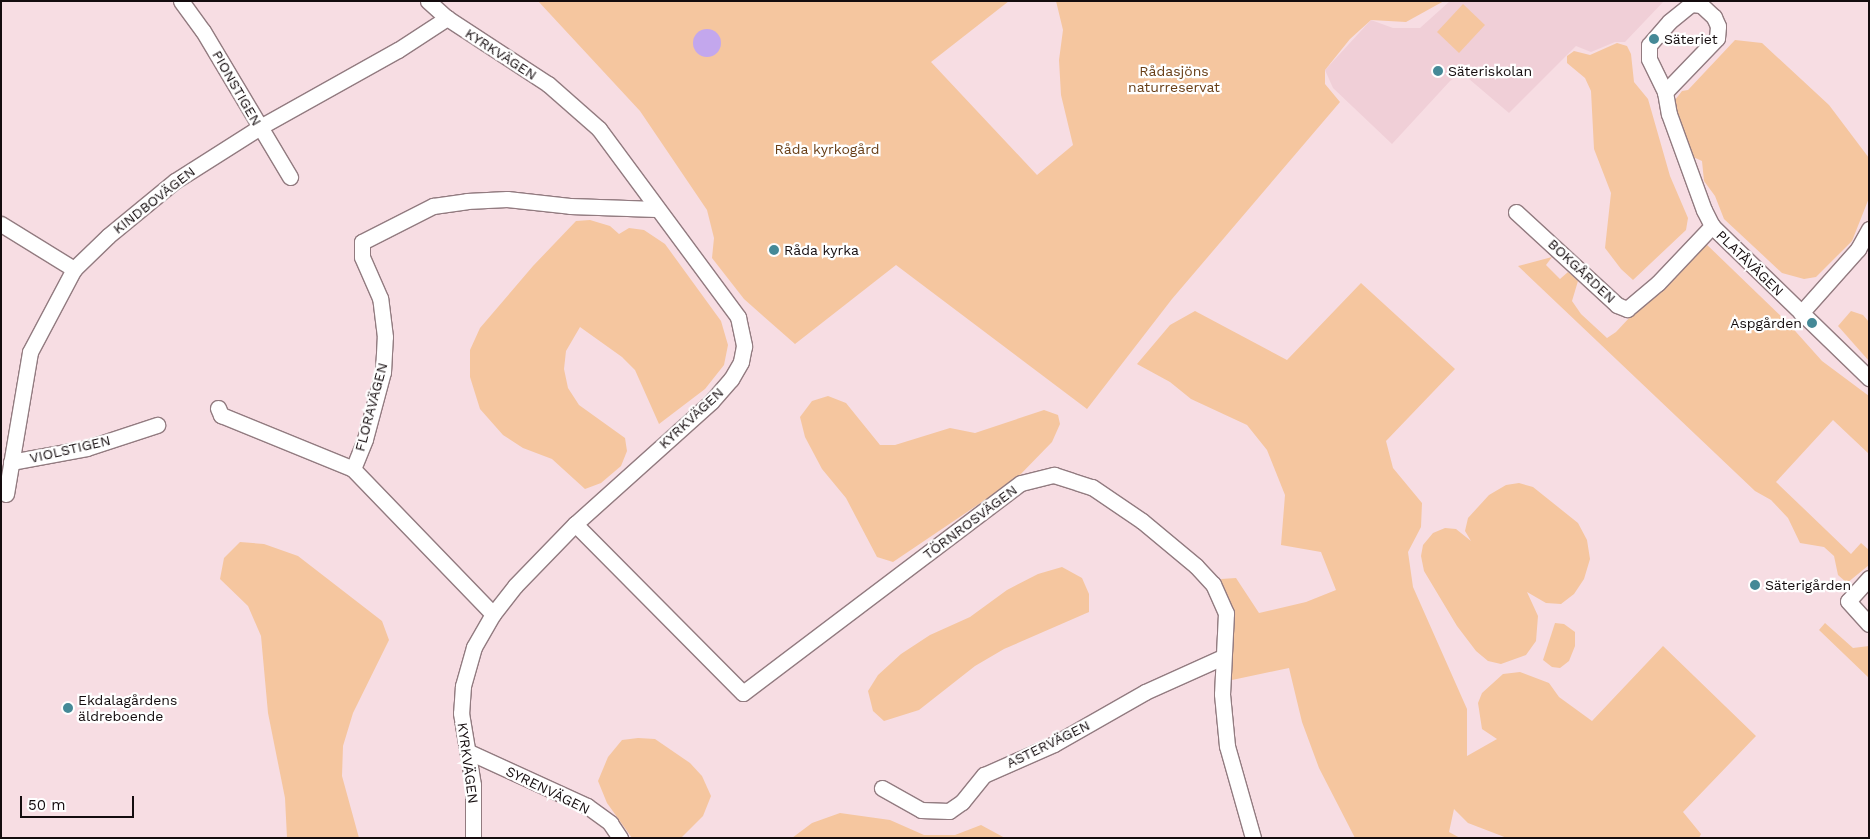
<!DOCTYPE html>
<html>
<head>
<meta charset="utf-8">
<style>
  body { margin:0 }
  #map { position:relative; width:1870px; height:839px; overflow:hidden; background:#f7dde3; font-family:"Work Sans",sans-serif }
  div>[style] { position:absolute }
  .built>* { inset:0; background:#f0cfd7 }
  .green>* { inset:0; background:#f5c69f }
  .water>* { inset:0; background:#c3a7ed }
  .round { border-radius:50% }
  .roads { filter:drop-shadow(1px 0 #927b80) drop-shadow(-1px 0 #927b80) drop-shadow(0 1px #927b80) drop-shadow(0 -1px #927b80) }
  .street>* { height:15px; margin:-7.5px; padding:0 7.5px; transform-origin:7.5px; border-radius:7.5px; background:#fff }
  .dots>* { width:14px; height:14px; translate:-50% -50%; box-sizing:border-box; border:2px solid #fff; border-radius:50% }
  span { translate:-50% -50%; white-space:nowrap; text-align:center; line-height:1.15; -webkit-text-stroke:4.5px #fff; paint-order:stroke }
  .poi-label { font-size:14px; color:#140c0e }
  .left { translate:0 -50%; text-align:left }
  .right { translate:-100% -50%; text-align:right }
  .street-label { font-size:14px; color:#140c0e }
  .park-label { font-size:14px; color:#683e16 }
  .frame { position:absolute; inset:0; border:2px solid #140c0e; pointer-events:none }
  .scale { position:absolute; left:20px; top:796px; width:114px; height:22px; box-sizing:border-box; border:2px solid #140c0e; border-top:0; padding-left:6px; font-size:15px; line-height:18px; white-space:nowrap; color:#140c0e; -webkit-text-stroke:4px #fff; paint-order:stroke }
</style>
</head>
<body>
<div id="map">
  <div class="built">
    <div style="clip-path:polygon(1450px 1px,1664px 1px,1625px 42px,1615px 42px,1591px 52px,1576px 46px,1509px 113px,1462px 73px,1450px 81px,1392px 144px,1333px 88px,1325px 70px,1371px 20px,1393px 28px,1420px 28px)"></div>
  </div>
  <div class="green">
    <div style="clip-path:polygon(538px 1px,1009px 1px,931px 62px,1037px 175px,1073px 145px,1061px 95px,1059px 60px,1063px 30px,1056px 1px,1444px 1px,1406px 22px,1371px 20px,1350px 39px,1325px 70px,1325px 84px,1340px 102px,1172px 299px,1087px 409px,896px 265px,795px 344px,744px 299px,712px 258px,714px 238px,707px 210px,640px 111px)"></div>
    <div style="clip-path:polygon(1463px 4px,1485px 25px,1459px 53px,1437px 32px)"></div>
    <div style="clip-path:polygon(1735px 40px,1762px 43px,1829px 105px,1869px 158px,1869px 198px,1852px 241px,1816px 277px,1804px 279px,1782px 273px,1724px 219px,1715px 196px,1704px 181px,1702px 161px,1691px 156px,1675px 115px,1675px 100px,1682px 91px,1688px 90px)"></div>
    <div style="clip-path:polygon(1617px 43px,1627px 46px,1631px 54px,1634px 82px,1648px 99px,1670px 176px,1688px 218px,1686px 230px,1633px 280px,1621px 269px,1605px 248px,1611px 193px,1594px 149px,1591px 91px,1585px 78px,1567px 63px,1567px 56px,1574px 51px,1590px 55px)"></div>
    <div style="clip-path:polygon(590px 220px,610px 226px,619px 234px,629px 228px,644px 230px,665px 244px,721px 321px,728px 345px,724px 365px,705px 389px,659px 424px,635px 370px,622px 357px,580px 327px,566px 351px,564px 369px,568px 388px,579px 405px,625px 438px,627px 451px,621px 466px,601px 483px,585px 489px,552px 459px,523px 448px,503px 435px,480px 409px,470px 377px,470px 350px,480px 328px,533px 266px,576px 221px)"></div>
    <div style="clip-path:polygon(1702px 240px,1788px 323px,1822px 361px,1869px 396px,1869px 454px,1833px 420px,1776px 482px,1851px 554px,1861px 543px,1869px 550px,1869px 565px,1847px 583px,1838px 575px,1834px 556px,1824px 547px,1800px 543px,1788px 518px,1771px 500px,1755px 491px,1518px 266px,1552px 257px,1546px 265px,1560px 279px,1568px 272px,1578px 281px,1572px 301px,1581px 314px,1607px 338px,1616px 332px)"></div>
    <div style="clip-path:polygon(1361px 283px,1455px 369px,1386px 441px,1393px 468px,1422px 503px,1421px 527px,1408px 552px,1413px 587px,1467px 709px,1467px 756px,1497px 739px,1482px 729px,1478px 703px,1482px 693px,1503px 674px,1520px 672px,1549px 683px,1559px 697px,1592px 721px,1663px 646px,1756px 736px,1683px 812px,1701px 834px,1699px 838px,1507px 838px,1468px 823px,1454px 809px,1449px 832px,1460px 838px,1355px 838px,1319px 768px,1302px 722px,1289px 668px,1232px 680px,1232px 637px,1221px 579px,1236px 578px,1259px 613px,1306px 602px,1336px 590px,1321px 552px,1281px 545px,1285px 495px,1267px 450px,1247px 425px,1191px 399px,1170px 382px,1137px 364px,1170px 325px,1195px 311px,1287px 360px)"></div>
    <div style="clip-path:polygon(1851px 311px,1863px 315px,1869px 322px,1869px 361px,1838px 326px)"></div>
    <div style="clip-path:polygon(828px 396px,846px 403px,880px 445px,895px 445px,950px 428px,975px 433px,1044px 410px,1058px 415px,1060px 424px,1052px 442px,1016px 479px,893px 562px,877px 557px,846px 498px,822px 469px,805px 437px,800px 417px,812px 401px)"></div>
    <div style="clip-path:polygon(1519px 483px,1533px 487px,1578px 523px,1587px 540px,1590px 559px,1584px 579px,1574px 594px,1561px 604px,1546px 603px,1527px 592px,1538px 616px,1536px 641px,1526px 655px,1501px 664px,1488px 661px,1476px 651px,1457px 626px,1424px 571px,1421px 556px,1423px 545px,1433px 533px,1445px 528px,1456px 529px,1471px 541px,1465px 531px,1468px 518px,1489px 495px,1506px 485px)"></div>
    <div style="clip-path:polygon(240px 542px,264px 544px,298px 556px,382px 621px,389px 640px,353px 713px,343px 746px,342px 776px,359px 838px,287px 838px,285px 798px,268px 713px,261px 636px,248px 606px,220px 579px,224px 558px)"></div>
    <div style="clip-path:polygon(1062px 567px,1082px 578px,1089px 594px,1089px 612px,1004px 649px,975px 666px,919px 710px,884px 721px,873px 711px,868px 691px,878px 675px,901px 654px,930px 635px,970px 617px,1007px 590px,1038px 574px)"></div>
    <div style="clip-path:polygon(1555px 623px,1564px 624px,1575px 632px,1575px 646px,1569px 661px,1560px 668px,1552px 667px,1543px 660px)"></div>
    <div style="clip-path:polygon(1825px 623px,1853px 648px,1869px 646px,1869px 678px,1819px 630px)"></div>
    <div style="clip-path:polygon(638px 738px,655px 739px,690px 763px,702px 776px,711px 796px,703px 816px,681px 838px,632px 838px,607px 803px,598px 781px,608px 757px,622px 740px)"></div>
    <div style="clip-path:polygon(840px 813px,890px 820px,924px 835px,955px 835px,981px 825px,1005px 838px,792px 838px,812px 823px)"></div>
  </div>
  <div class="water">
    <div class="round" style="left:693px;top:29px;width:28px;height:28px"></div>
  </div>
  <div class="roads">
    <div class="street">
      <div style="left:181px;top:1px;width:37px;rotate:54deg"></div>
      <div style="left:203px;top:31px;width:170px;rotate:59.2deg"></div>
      <div style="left:428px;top:1px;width:25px;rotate:42deg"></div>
      <div style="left:447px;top:18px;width:121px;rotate:33.2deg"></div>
      <div style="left:548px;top:84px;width:68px;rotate:41.4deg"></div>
      <div style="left:599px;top:129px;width:234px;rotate:53.5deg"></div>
      <div style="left:738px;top:317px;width:30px;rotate:78deg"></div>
      <div style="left:744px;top:346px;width:16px;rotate:101deg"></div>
      <div style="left:741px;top:362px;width:20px;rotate:120deg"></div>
      <div style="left:731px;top:379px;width:30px;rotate:131deg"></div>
      <div style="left:711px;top:402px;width:183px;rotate:138.1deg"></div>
      <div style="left:575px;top:524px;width:86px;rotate:134.1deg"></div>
      <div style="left:515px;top:586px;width:36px;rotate:128deg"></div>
      <div style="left:493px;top:614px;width:38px;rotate:120deg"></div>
      <div style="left:474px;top:647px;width:41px;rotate:105.8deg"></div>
      <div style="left:463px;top:686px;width:27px;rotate:94deg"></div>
      <div style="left:461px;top:713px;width:73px;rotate:80.5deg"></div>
      <div style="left:473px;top:785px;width:53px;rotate:90deg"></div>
      <div style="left:1665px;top:92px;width:75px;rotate:-46.1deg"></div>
      <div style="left:1717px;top:38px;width:12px;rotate:-85deg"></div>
      <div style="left:1718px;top:26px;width:10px;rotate:-114deg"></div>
      <div style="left:1714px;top:17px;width:18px;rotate:-137deg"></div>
      <div style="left:1701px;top:5px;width:10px;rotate:-174deg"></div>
      <div style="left:1691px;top:4px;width:28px;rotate:141deg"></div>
      <div style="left:1669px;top:22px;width:30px;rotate:131deg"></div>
      <div style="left:1649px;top:45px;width:14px;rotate:90deg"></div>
      <div style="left:1649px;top:59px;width:37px;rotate:64deg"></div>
      <div style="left:1665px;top:92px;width:22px;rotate:80deg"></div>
      <div style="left:1669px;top:114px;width:102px;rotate:70deg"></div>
      <div style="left:1704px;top:210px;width:18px;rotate:63deg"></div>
      <div style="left:1712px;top:226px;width:219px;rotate:44.1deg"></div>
      <div style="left:1516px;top:212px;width:137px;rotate:42.6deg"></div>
      <div style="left:1617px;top:305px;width:11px;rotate:22deg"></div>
      <div style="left:1627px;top:309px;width:40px;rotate:-40deg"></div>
      <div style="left:1658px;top:283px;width:79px;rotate:-46.5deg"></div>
      <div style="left:1px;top:224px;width:86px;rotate:31.7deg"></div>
      <div style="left:1801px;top:313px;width:86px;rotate:-48.3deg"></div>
      <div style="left:1858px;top:249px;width:23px;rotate:-61deg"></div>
      <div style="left:218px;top:408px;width:8px;rotate:67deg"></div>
      <div style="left:221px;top:415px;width:143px;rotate:22.2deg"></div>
      <div style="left:11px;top:462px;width:77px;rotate:-10.4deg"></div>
      <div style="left:87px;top:448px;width:74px;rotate:-18.2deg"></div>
      <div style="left:6px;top:494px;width:144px;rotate:-80.4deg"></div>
      <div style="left:30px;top:352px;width:94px;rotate:-62.1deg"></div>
      <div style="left:74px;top:269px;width:47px;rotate:-44.1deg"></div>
      <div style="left:108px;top:236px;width:87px;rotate:-39.4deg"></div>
      <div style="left:175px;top:181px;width:101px;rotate:-32.4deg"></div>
      <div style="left:260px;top:127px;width:158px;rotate:-29.2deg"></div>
      <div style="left:398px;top:50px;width:59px;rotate:-33.1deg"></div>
      <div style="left:575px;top:524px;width:238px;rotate:45.2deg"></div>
      <div style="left:743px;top:693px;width:348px;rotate:-37.1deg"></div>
      <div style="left:1021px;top:483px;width:34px;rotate:-14deg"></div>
      <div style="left:1054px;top:475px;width:40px;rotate:18deg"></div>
      <div style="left:1092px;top:487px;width:60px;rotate:34.2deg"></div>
      <div style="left:1142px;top:521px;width:70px;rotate:39.8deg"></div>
      <div style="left:1196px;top:566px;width:25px;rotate:47deg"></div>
      <div style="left:1213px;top:584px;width:32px;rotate:66deg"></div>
      <div style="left:1226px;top:613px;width:81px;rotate:92.8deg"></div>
      <div style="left:1222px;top:694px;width:52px;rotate:84.5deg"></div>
      <div style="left:1227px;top:746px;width:96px;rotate:74.2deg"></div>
      <div style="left:1869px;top:578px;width:31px;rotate:132deg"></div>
      <div style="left:1848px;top:601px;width:31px;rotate:48deg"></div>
      <div style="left:493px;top:614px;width:202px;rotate:-134deg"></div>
      <div style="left:353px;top:469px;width:32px;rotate:-68deg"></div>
      <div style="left:365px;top:439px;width:69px;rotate:-75deg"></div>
      <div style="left:383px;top:372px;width:35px;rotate:-87deg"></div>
      <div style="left:385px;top:337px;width:39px;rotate:-97deg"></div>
      <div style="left:380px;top:298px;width:45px;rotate:-113.7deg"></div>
      <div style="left:362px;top:257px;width:15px;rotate:-90deg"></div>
      <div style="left:362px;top:242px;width:80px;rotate:-26.9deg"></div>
      <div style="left:433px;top:206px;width:34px;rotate:-8deg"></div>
      <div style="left:467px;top:201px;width:40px;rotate:-2.9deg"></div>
      <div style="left:507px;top:199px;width:63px;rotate:6.3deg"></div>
      <div style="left:570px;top:206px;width:86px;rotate:2deg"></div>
      <div style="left:469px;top:752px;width:130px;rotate:24.6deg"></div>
      <div style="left:587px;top:806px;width:29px;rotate:36deg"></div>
      <div style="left:610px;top:823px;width:18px;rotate:56deg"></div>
      <div style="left:882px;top:788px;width:45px;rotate:29.4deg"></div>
      <div style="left:921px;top:810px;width:28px;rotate:2deg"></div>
      <div style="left:949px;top:811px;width:16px;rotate:-35deg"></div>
      <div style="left:962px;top:802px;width:35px;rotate:-51deg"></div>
      <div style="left:984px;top:775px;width:77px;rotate:-23.9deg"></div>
      <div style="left:1054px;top:744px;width:105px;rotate:-29.7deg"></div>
      <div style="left:1145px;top:692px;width:85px;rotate:-24.2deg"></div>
    </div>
  </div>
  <div class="dots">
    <div style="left:1654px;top:39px;background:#458997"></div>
    <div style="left:1438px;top:71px;background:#458997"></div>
    <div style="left:774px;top:250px;background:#458997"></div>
    <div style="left:1812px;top:323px;background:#458997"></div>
    <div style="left:1755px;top:585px;background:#458997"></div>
    <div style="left:68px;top:708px;background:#458997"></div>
  </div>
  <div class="poi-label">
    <span class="left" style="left:1664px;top:39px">Säteriet</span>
    <span class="left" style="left:1448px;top:71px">Säteriskolan</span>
    <span class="left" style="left:784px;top:250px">Råda kyrka</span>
    <span class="right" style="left:1802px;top:323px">Aspgården</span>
    <span class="left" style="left:1765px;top:585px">Säterigården</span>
    <span class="left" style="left:78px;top:708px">Ekdalagårdens<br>äldreboende</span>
  </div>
  <div class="street-label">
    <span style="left:501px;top:54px;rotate:33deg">KYRKVÄGEN</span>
    <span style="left:237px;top:88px;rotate:60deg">PIONSTIGEN</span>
    <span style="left:154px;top:200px;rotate:-38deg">KINDBOVÄGEN</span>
    <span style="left:1750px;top:263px;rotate:44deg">PLATÅVÄGEN</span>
    <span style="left:1582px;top:271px;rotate:43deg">BOKGÅRDEN</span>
    <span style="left:371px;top:407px;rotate:-75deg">FLORAVÄGEN</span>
    <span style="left:691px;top:418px;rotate:-43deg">KYRKVÄGEN</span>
    <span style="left:70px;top:449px;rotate:-13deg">VIOLSTIGEN</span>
    <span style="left:970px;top:522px;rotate:-37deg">TÖRNROSVÄGEN</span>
    <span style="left:1048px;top:744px;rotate:-26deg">ASTERVÄGEN</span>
    <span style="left:468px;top:763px;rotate:82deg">KYRKVÄGEN</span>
    <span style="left:548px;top:790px;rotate:26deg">SYRENVÄGEN</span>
  </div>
  <div class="park-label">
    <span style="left:1174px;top:79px">Rådasjöns<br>naturreservat</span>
    <span style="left:827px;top:149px">Råda kyrkogård</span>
  </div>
  <div class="frame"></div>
  <div class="scale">50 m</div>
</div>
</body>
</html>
